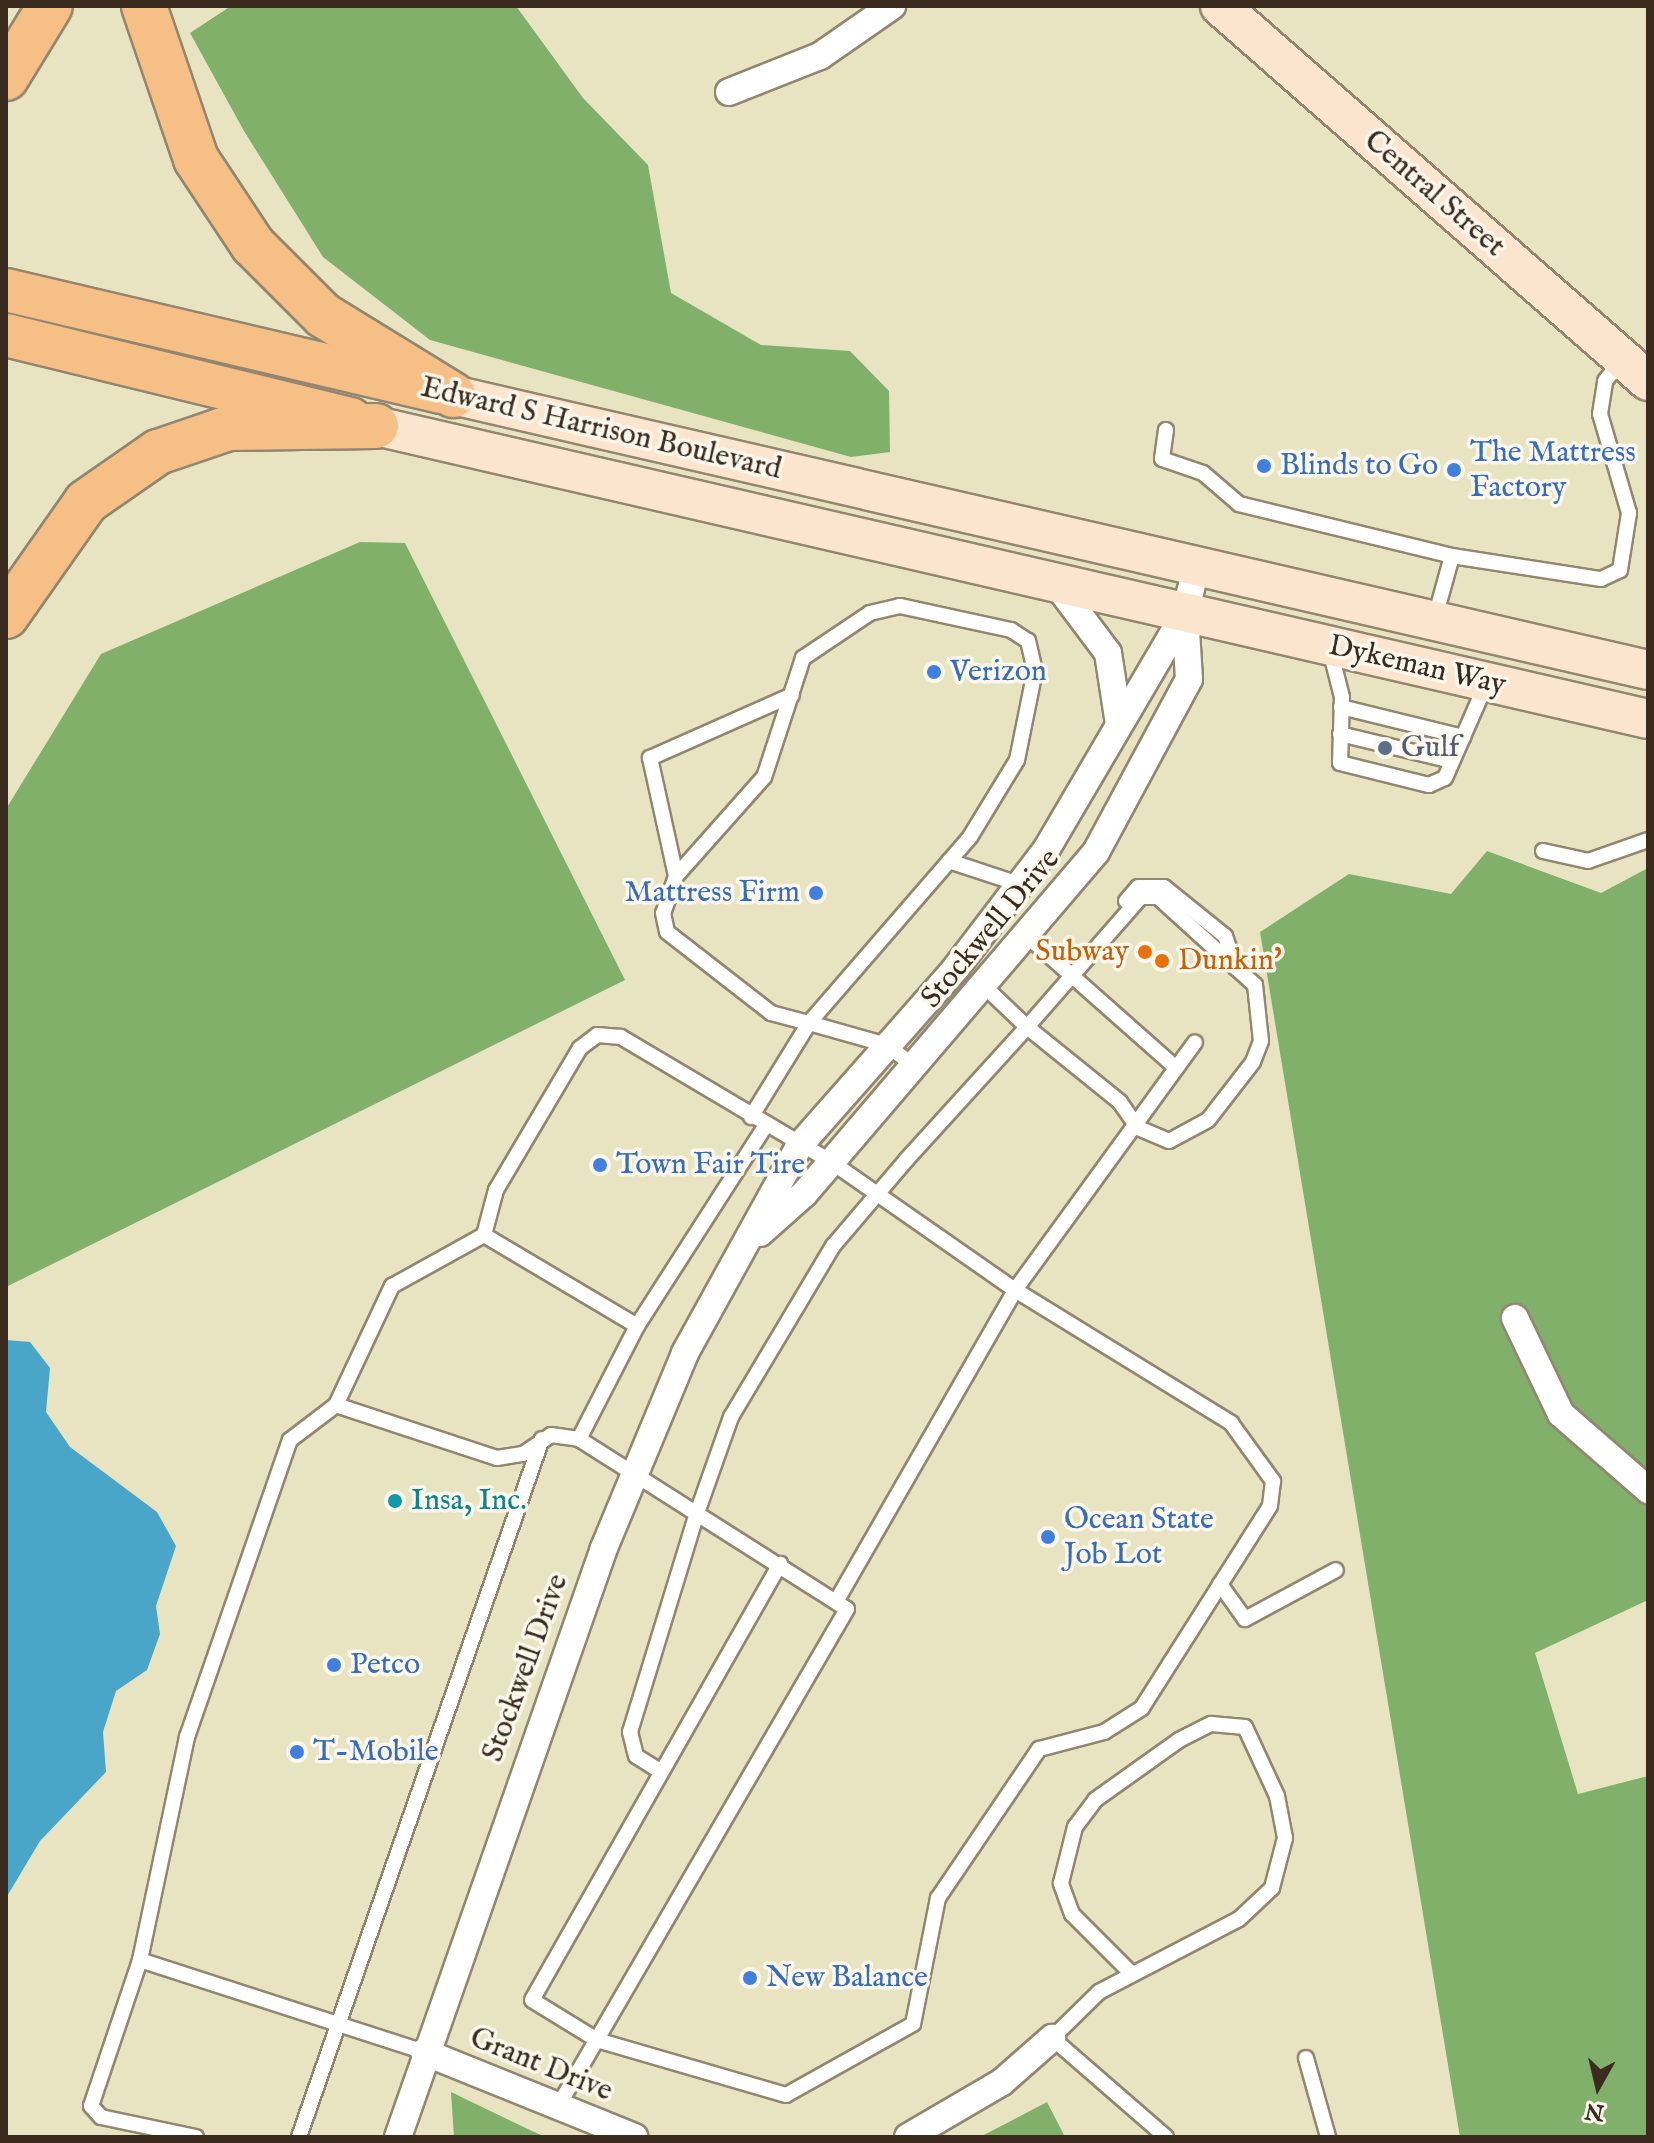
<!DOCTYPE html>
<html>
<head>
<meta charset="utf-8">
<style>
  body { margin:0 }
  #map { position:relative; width:1654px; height:2143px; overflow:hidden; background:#e8e3c1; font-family:"IM FELL English",serif }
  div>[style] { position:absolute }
  .forest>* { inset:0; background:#81b06a }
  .water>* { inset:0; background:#4aa6c8 }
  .roads { filter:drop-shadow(2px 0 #928670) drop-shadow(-2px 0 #928670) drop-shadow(0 2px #928670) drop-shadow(0 -2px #928670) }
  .lane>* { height:14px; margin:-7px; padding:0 7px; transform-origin:7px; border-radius:7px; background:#fff }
  .street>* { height:26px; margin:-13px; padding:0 13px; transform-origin:13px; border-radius:13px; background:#fff }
  .secondary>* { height:38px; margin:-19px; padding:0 19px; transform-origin:19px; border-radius:19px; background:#fbe5cf }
  .primary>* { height:42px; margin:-21px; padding:0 21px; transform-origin:21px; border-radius:21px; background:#f5bf86 }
  .highway>* { height:44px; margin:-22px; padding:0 22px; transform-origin:22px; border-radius:22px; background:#f5bf86 }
  .dots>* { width:22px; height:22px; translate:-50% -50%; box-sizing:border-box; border:4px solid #fbf7ec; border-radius:50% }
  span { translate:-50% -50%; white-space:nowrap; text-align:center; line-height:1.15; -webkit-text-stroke:7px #fbf7ec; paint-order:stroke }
  .street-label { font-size:30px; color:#3b2a1e }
  .shop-label { font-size:30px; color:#366cbe }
  .left { translate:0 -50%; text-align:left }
  .right { translate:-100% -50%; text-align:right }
  .service-label { font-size:30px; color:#4e5e75 }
  .food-label { font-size:30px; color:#c56008 }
  .culture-label { font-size:30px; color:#0d838f }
  .frame { position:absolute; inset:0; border:8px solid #3b2a1e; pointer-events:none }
  .north { position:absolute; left:1558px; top:2047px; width:80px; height:80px; -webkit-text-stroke:6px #fbf7ec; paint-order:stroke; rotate:188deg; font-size:22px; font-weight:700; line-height:32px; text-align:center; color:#3b2a1e }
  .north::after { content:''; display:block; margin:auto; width:28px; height:36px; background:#3b2a1e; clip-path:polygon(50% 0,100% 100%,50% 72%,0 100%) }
</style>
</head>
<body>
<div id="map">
  <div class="forest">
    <div style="clip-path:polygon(231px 6px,516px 6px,583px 98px,648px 165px,671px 293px,761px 345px,850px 351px,889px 391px,890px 452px,851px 457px,430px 340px,323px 257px,244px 131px,190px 33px)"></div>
    <div style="clip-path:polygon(360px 542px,405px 543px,625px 980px,6px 1287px,6px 809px,101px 654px)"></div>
    <div style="clip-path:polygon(1487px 851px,1601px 893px,1648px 868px,1648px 1600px,1535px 1653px,1578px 1794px,1648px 1776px,1648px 2137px,1460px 2137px,1260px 932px,1349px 874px,1451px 894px)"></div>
    <div style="clip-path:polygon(451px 2092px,532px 2131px,546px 2137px,454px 2137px)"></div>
    <div style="clip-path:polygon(1047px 2102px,1065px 2137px,980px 2137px)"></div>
  </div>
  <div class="water">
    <div style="clip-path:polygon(6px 1340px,30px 1342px,50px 1368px,46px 1412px,70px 1447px,157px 1512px,176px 1546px,156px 1606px,160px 1634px,147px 1670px,116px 1691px,103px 1732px,106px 1772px,40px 1841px,6px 1898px)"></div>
  </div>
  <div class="roads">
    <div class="lane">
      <div style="left:1166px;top:430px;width:29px;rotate:98deg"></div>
      <div style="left:1162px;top:459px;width:43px;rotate:18.9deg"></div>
      <div style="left:1203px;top:473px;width:48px;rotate:40.7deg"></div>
      <div style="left:1239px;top:504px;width:219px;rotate:13.7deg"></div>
      <div style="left:1434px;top:621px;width:67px;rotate:-74.5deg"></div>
      <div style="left:1452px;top:556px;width:151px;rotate:8.8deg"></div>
      <div style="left:1601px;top:579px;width:21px;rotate:-25deg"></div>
      <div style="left:1620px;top:570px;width:58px;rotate:-81deg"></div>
      <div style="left:1629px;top:513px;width:103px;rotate:-106.3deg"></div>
      <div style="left:1600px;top:414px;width:33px;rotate:-81deg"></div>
      <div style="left:1605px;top:381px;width:28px;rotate:-51deg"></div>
      <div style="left:1330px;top:650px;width:49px;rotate:75.7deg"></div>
      <div style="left:1342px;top:697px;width:66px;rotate:91.7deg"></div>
      <div style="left:1340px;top:763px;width:92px;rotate:13.9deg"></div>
      <div style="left:1429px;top:785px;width:17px;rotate:-24deg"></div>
      <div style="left:1445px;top:778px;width:103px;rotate:-66.4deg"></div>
      <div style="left:1341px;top:707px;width:126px;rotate:13.8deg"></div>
      <div style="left:1340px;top:734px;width:115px;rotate:13.6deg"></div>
      <div style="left:1543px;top:851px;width:46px;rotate:12.5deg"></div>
      <div style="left:1588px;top:861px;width:64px;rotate:-19.3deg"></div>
      <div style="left:949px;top:861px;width:77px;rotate:18.2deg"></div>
      <div style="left:676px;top:876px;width:121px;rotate:-102.4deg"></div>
      <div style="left:650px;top:758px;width:155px;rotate:-23.9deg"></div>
      <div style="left:1126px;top:901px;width:18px;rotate:-49deg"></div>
      <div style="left:1138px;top:887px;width:26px"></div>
      <div style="left:1164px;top:887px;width:78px;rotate:38.8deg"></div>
      <div style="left:1225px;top:936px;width:34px;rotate:71deg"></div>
      <div style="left:1027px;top:936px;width:196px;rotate:41.5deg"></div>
      <div style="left:751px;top:1117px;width:110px;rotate:-58.3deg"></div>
      <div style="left:809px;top:1023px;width:246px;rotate:-49.1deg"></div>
      <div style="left:970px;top:837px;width:90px;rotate:-58.6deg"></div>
      <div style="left:1017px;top:760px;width:91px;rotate:-78.6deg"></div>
      <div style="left:1035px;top:671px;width:31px;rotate:-103deg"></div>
      <div style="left:1028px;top:641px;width:20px;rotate:-147deg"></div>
      <div style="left:1011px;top:630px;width:114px;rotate:-167.8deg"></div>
      <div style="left:900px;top:606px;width:31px;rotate:167deg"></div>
      <div style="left:870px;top:613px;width:81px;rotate:146.1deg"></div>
      <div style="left:803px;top:658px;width:125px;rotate:108.1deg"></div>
      <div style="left:764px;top:777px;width:132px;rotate:131.6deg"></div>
      <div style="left:676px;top:876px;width:39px;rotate:109deg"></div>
      <div style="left:663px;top:913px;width:19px;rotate:78deg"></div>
      <div style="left:667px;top:932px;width:132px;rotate:37.9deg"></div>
      <div style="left:771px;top:1013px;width:39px;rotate:15deg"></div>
      <div style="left:809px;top:1023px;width:81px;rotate:15.8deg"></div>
      <div style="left:887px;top:1045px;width:34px;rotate:38deg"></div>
      <div style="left:484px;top:1235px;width:47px;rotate:-75.1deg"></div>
      <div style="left:496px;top:1190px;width:165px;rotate:-59.4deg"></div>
      <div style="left:580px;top:1048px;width:21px;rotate:-37deg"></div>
      <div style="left:597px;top:1035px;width:24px;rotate:5deg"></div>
      <div style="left:621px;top:1037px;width:243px;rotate:30.7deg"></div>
      <div style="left:830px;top:1161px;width:226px;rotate:34.9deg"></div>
      <div style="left:1015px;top:1290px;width:254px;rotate:31.6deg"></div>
      <div style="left:1231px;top:1423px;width:72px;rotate:54.1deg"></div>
      <div style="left:1273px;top:1481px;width:25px;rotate:97deg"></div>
      <div style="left:1270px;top:1506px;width:239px;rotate:122.4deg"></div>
      <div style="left:1142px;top:1708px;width:45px;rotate:147.7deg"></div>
      <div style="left:1104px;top:1732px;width:67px;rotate:165.3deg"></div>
      <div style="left:1039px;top:1749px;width:180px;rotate:124.1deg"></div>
      <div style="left:938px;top:1898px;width:128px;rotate:101.2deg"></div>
      <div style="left:913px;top:2024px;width:145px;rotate:150.8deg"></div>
      <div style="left:786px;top:2095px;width:197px;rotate:-163.8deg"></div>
      <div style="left:597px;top:2040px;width:76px;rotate:-148.4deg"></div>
      <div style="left:532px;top:2000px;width:502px;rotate:-60.37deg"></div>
      <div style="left:336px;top:1405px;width:169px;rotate:18.2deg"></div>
      <div style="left:497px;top:1458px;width:26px;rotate:-9deg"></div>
      <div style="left:523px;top:1454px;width:34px;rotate:-34deg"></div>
      <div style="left:551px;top:1435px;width:28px;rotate:8deg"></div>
      <div style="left:579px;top:1439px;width:317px;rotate:32.4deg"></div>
      <div style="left:847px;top:1609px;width:577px;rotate:120.16deg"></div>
      <div style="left:579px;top:1439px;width:127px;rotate:-62.8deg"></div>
      <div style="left:637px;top:1326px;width:239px;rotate:-57.3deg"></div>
      <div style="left:1220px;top:1584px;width:43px;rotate:54.5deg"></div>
      <div style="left:1245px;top:1619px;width:103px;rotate:-28.3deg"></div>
      <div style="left:837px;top:1600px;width:357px;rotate:-60.1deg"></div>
      <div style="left:1015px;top:1290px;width:306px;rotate:-54deg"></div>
      <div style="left:660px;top:1771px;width:28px;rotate:-148deg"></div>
      <div style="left:636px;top:1756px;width:25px;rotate:-104deg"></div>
      <div style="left:630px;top:1732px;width:229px;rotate:-73deg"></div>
      <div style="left:697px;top:1513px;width:102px;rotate:-70.5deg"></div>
      <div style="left:731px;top:1417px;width:199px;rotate:-59.2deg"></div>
      <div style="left:833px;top:1246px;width:114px;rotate:-49.6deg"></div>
      <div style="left:907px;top:1159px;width:178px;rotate:-47.7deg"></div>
      <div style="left:1027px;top:1027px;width:173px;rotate:-48.8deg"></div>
      <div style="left:1141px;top:897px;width:17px"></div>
      <div style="left:1158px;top:897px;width:131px;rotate:42.2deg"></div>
      <div style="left:1255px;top:985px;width:56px;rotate:83.9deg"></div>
      <div style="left:1261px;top:1041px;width:22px;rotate:111deg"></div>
      <div style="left:1253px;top:1062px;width:73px;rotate:127.8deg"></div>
      <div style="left:1208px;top:1120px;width:44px;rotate:151.7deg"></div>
      <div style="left:1169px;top:1141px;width:34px;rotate:-157deg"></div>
      <div style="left:1138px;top:1128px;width:32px;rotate:-125deg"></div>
      <div style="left:1120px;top:1102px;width:119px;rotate:-141.1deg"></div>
      <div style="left:1027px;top:1027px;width:58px;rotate:-136.4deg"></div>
      <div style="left:140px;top:1960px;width:299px;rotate:17.9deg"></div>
      <div style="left:1130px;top:1972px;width:82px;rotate:-135deg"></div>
      <div style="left:1072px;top:1914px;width:33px;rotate:-110deg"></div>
      <div style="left:1061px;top:1883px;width:58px;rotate:-76deg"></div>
      <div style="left:1075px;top:1827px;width:34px;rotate:-53deg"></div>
      <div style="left:1095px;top:1800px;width:103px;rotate:-35.5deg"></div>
      <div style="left:1179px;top:1740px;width:36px;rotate:-27deg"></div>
      <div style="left:1211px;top:1724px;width:34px;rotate:5deg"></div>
      <div style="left:1245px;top:1727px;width:76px;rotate:65.1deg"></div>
      <div style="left:1277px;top:1796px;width:43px;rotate:79.2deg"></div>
      <div style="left:1285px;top:1838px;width:52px;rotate:104.6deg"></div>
      <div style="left:1272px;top:1888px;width:45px;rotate:136.8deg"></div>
      <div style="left:1239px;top:1919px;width:158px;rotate:152.5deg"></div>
      <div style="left:1099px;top:1992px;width:66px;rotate:135.6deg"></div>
      <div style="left:1052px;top:2038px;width:151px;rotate:41deg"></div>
      <div style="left:1306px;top:2058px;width:82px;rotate:74.4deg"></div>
      <div style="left:196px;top:2137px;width:97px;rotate:-168.1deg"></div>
      <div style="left:101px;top:2117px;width:15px;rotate:-132deg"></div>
      <div style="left:91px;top:2106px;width:154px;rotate:-71.4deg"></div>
      <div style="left:140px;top:1960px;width:228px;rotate:-78.1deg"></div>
      <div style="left:187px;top:1737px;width:314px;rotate:-70.9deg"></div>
      <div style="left:290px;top:1440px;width:58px;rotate:-37.3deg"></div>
      <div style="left:336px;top:1405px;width:132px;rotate:-64.8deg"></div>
      <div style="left:392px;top:1286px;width:105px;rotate:-29deg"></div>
      <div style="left:484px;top:1235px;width:178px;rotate:30.7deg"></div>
      <div style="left:299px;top:2137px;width:739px;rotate:-70.81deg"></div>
    </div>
    <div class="street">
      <div style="left:729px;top:92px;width:98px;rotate:-21.6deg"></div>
      <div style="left:820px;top:56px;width:88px;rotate:-34.8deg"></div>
      <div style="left:1057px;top:585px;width:85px;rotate:53.1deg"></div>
      <div style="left:1108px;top:653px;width:72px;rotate:81.2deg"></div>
      <div style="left:760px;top:1233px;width:59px;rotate:-41.6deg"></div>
      <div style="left:804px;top:1194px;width:450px;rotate:-49.5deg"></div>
      <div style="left:1096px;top:852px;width:196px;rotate:-61.7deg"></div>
      <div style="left:1189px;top:679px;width:66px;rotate:-93.5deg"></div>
      <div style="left:1515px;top:1318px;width:106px;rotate:64.4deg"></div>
      <div style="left:1561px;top:1414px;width:116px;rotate:41.1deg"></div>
      <div style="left:424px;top:2052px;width:227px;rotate:22deg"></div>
      <div style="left:398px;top:2137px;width:624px;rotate:-70.72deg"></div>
      <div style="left:604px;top:1548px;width:211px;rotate:-67.4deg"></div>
      <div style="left:685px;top:1353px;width:238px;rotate:-61.1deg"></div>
      <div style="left:800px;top:1145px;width:235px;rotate:-48.6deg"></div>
      <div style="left:955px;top:969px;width:150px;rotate:-52.6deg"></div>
      <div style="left:1046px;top:850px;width:275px;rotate:-59.6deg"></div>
      <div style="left:1185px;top:613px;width:49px;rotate:-76deg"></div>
      <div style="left:908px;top:2137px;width:109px;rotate:-30.3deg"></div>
      <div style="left:1002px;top:2082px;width:67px;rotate:-41.3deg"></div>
    </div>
    <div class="secondary">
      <div style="left:1220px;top:6px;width:569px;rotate:41.22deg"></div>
      <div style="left:453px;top:395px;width:1226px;rotate:12.96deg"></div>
      <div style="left:376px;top:426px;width:1305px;rotate:12.97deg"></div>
    </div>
    <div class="primary">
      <div style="left:6px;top:290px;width:446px;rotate:13.2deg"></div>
      <div style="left:6px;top:335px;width:355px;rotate:13.7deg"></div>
    </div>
    <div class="highway">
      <div style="left:144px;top:6px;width:162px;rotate:71.2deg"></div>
      <div style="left:196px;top:159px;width:103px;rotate:56.5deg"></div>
      <div style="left:253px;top:245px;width:99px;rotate:45deg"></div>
      <div style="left:323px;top:315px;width:153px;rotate:31.6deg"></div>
      <div style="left:6px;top:78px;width:84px;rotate:-58.6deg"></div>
      <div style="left:6px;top:616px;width:139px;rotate:-54.9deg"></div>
      <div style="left:86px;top:502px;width:88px;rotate:-34.8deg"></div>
      <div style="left:158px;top:452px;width:75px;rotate:-18.7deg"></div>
      <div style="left:229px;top:428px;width:147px;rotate:-0.8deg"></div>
    </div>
  </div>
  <div class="dots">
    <div style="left:1264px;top:466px;background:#3f7fe0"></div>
    <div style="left:1454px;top:470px;background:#3f7fe0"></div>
    <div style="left:934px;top:672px;background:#3f7fe0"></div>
    <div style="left:1385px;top:748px;background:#5c6f8a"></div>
    <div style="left:816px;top:893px;background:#3f7fe0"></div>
    <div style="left:1145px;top:952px;background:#e8710a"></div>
    <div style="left:1162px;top:961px;background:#e8710a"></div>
    <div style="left:600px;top:1165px;background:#3f7fe0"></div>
    <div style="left:395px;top:1501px;background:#0f9aa8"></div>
    <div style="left:1048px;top:1537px;background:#3f7fe0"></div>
    <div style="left:334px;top:1665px;background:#3f7fe0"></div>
    <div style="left:297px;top:1752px;background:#3f7fe0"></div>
    <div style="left:750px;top:1978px;background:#3f7fe0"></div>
  </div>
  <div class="street-label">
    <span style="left:1434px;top:194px;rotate:41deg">Central Street</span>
    <span style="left:601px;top:429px;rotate:13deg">Edward S Harrison Boulevard</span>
    <span style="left:1417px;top:666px;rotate:13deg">Dykeman Way</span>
    <span style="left:991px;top:929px;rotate:-50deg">Stockwell Drive</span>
    <span style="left:526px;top:1668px;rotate:-70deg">Stockwell Drive</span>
    <span style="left:541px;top:2065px;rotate:22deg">Grant Drive</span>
  </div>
  <div class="shop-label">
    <span class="left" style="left:1470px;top:470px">The Mattress<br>Factory</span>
    <span class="left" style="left:1280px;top:466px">Blinds to Go</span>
    <span class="left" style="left:950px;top:672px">Verizon</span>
    <span class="right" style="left:800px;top:893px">Mattress Firm</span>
    <span class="left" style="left:616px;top:1165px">Town Fair Tire</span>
    <span class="left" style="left:1064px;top:1537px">Ocean State<br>Job Lot</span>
    <span class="left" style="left:350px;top:1665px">Petco</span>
    <span class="left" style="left:313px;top:1752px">T-Mobile</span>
    <span class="left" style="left:766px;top:1978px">New Balance</span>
  </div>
  <div class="service-label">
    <span class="left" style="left:1401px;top:748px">Gulf</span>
  </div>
  <div class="food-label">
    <span class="right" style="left:1129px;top:952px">Subway</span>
    <span class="left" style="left:1178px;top:961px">Dunkin'</span>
  </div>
  <div class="culture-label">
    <span class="left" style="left:411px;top:1501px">Insa, Inc.</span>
  </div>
  <div class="frame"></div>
  <div class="north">N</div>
</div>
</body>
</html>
